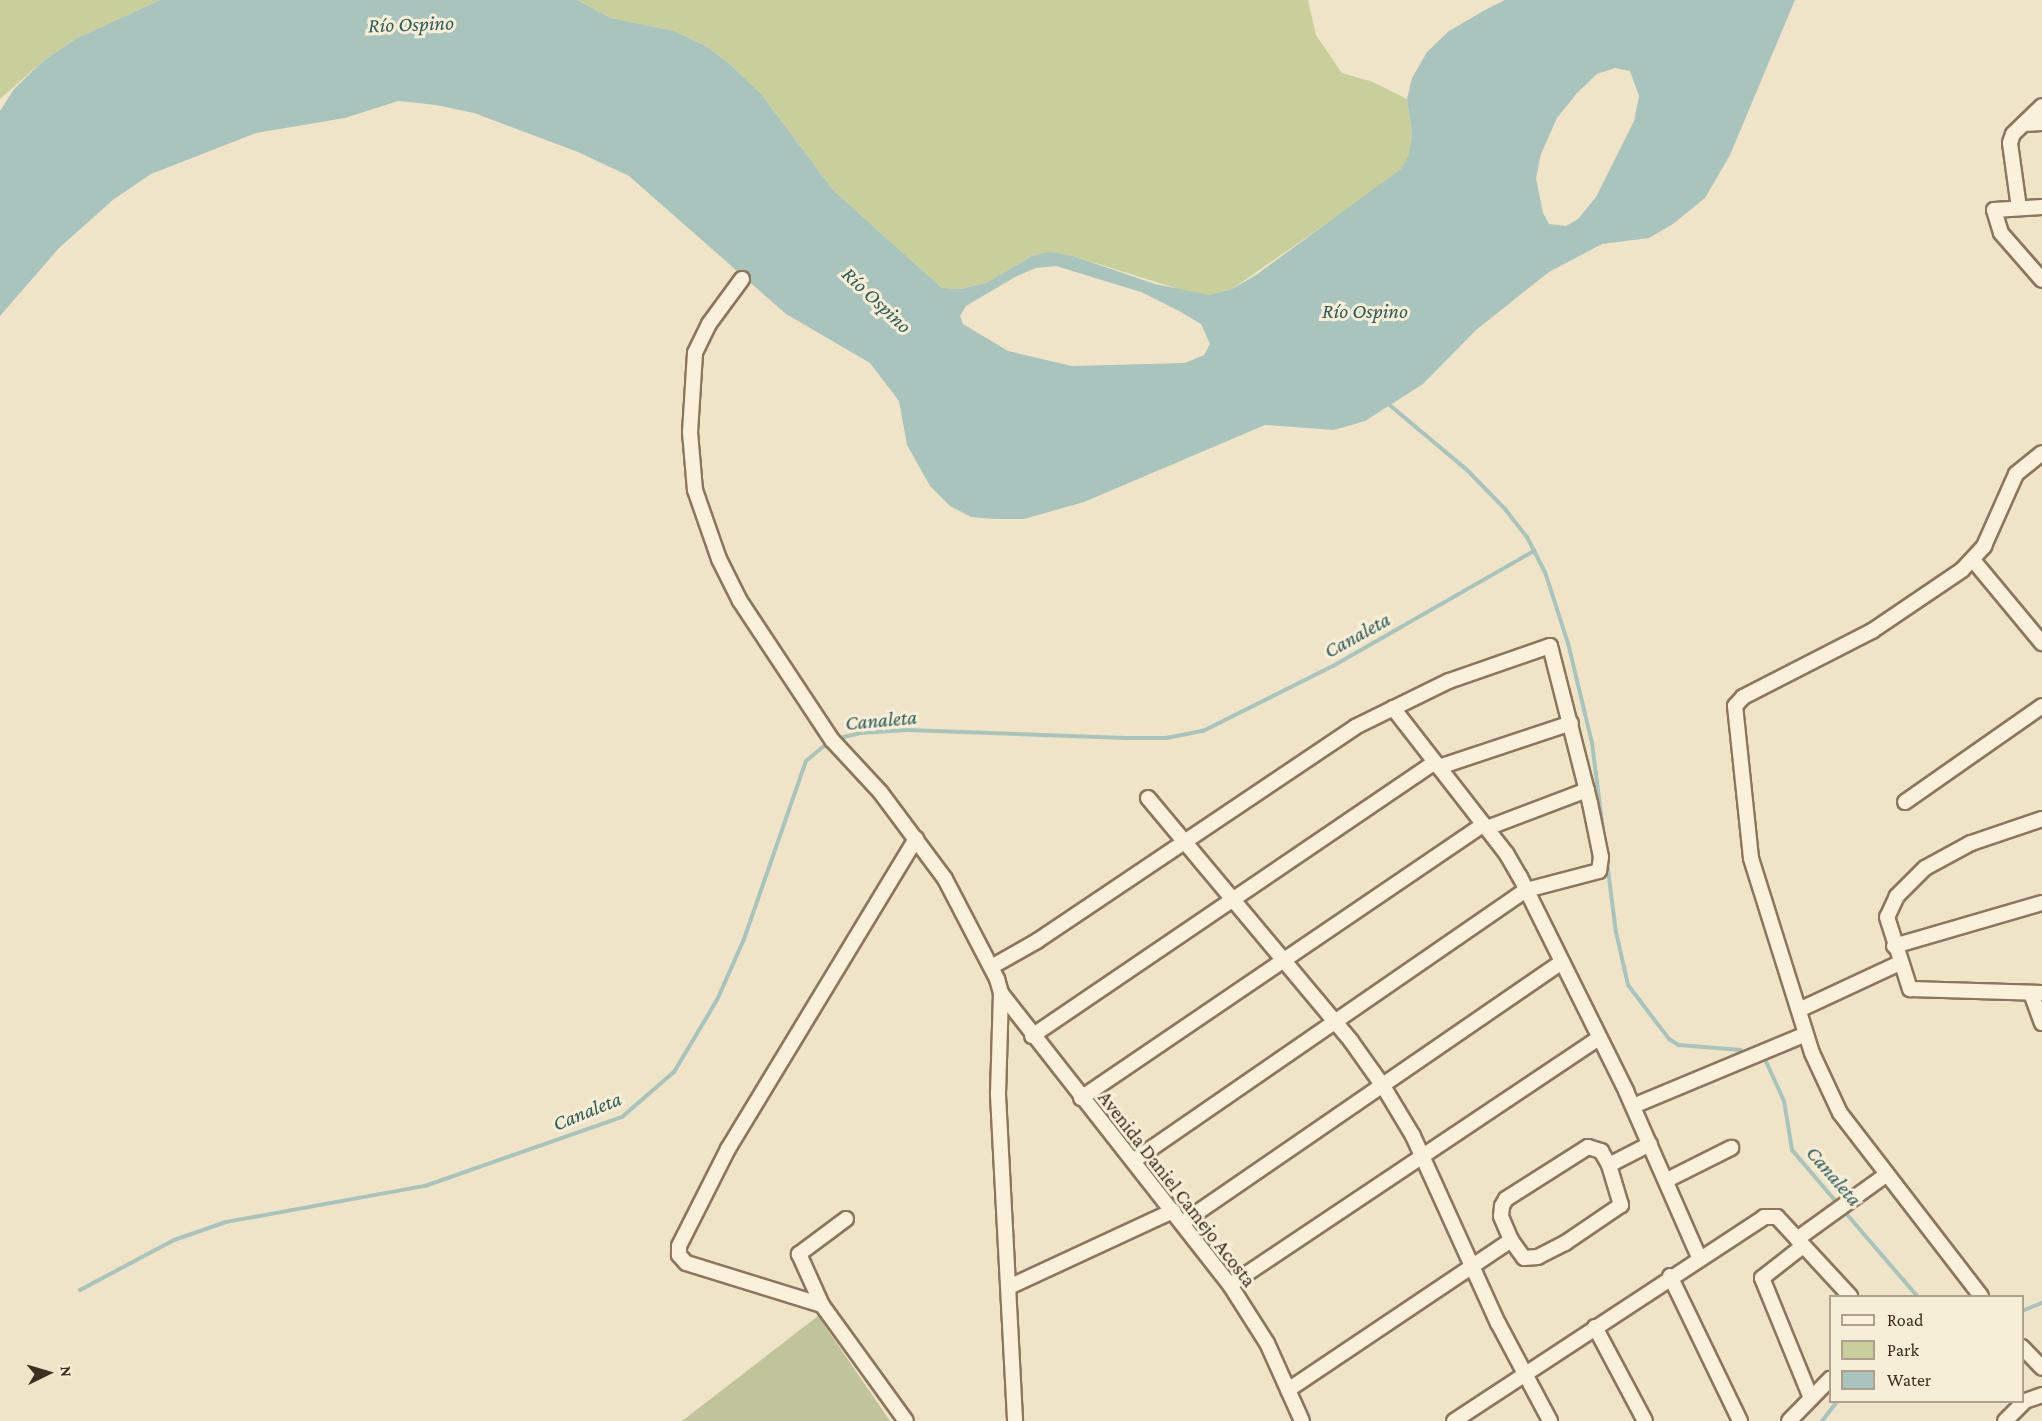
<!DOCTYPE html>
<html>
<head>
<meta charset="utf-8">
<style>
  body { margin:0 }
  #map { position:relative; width:2042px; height:1421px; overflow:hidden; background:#f0e4c8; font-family:"Crimson Pro",serif }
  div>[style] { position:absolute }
  .green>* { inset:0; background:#c9cf9b }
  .cemetery>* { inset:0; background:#bfc49a }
  .water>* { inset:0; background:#a9c4bc }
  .stream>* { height:4px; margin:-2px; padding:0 2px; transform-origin:2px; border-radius:2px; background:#a9c4bc }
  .roads { filter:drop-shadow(2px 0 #8d765c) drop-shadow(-2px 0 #8d765c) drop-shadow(0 2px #8d765c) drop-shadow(0 -2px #8d765c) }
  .street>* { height:14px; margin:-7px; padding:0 7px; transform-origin:7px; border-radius:7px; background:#faf1dc }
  span { translate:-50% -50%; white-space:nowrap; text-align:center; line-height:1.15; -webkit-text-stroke:6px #f7eed8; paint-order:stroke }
  .street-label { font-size:20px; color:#3d2e20 }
  .water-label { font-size:21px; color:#2f5d5a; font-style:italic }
  .legend { position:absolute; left:1829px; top:1295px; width:195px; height:108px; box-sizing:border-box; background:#f7eed8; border:2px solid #ada18e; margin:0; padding:8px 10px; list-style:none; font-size:18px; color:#3d2e20 }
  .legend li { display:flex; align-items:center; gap:12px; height:30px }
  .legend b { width:30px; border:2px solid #ada18e }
  .north { position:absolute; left:18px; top:1343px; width:60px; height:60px; -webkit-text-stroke:4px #f7eed8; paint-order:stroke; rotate:85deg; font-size:16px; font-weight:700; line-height:24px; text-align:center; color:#3d2e20 }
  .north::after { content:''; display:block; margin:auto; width:21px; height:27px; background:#3d2e20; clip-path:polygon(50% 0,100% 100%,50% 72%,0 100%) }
</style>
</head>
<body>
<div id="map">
  <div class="green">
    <div style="clip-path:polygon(0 0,160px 0,77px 38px,43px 61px,0 99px)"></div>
    <div style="clip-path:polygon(577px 0,1308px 0,1316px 35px,1342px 73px,1373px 82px,1407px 99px,1412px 134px,1409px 156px,1402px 169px,1385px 183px,1232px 289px,1209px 295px,1191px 293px,1073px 256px,1032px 256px,986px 283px,959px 289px,942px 288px,833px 190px,761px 94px,732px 66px,706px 46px,674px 31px,611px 18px)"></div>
  </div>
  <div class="cemetery">
    <div style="clip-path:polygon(818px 1316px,890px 1421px,682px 1421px)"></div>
  </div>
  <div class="water">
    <div style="clip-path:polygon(evenodd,160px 0,577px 0,611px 18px,674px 31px,706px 46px,732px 66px,761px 94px,833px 190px,942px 288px,960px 289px,986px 283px,1032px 256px,1050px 252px,1073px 256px,1155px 284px,1209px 295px,1232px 289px,1256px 275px,1401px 169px,1409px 155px,1412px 134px,1407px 99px,1412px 78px,1427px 52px,1449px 31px,1485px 10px,1505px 0,1795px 0,1730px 155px,1705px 198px,1673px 224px,1649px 238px,1602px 244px,1549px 272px,1476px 330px,1423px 384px,1365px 421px,1334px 430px,1265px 425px,1084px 502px,1024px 519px,993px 519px,971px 517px,950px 506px,930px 486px,907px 445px,899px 401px,870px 363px,786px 314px,629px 176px,578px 152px,474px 113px,436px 105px,398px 101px,345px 118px,256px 133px,151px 174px,114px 199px,59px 248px,0 316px,0 111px,14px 89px,43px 61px,77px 38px,160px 0,1615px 68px,1630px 71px,1639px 96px,1634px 121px,1596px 197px,1578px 219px,1566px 226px,1549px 224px,1543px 213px,1536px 178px,1541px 154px,1557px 118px,1577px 93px,1597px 74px,1615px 68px,160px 0,1056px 266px,1141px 292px,1179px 311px,1201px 324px,1210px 344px,1204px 355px,1185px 363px,1072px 366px,1008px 351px,963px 324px,960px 316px,966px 306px,1015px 277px,1036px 268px,1056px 266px)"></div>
  </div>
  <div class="stream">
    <div style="left:1386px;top:402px;width:106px;rotate:40deg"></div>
    <div style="left:1467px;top:470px;width:54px;rotate:45.7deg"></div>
    <div style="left:1505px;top:509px;width:36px;rotate:52deg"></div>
    <div style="left:1527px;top:537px;width:39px;rotate:63deg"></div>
    <div style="left:1545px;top:572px;width:75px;rotate:72.1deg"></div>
    <div style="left:1568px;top:643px;width:103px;rotate:76.5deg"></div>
    <div style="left:1592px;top:743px;width:191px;rotate:82.8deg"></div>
    <div style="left:1616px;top:932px;width:54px;rotate:77.2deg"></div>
    <div style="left:1628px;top:985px;width:68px;rotate:52.8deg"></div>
    <div style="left:1669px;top:1039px;width:12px;rotate:31deg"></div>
    <div style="left:1679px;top:1045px;width:62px;rotate:4.6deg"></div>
    <div style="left:836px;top:739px;width:25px;rotate:-14deg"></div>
    <div style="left:860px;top:733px;width:47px;rotate:-3.7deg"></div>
    <div style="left:907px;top:730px;width:219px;rotate:2.1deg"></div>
    <div style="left:1126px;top:738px;width:40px"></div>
    <div style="left:1166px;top:738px;width:38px;rotate:-11deg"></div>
    <div style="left:1203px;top:731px;width:145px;rotate:-26.6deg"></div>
    <div style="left:1333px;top:666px;width:232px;rotate:-29.8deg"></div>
    <div style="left:1764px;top:1057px;width:48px;rotate:65.6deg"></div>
    <div style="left:1784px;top:1101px;width:50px;rotate:80.7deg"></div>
    <div style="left:1792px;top:1150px;width:72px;rotate:49.5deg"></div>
    <div style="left:1844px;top:1211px;width:112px;rotate:49.3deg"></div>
    <div style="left:80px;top:1290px;width:106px;rotate:-28deg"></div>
    <div style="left:174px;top:1240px;width:55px;rotate:-19.1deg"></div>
    <div style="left:226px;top:1222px;width:202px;rotate:-10.3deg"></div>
    <div style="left:425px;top:1186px;width:209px;rotate:-19.3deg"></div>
    <div style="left:622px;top:1117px;width:69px;rotate:-40.9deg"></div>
    <div style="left:674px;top:1072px;width:84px;rotate:-59.2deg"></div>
    <div style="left:717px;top:1000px;width:67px;rotate:-66.1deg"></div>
    <div style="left:744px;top:939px;width:188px;rotate:-70.8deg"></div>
    <div style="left:806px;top:761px;width:30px;rotate:-40deg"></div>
    <div style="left:2022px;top:1311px;width:22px;rotate:-22deg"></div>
    <div style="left:1822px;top:1421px;width:24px;rotate:-52deg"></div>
  </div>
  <div class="roads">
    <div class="street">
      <div style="left:2024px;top:124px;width:18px;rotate:-3deg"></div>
      <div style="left:2042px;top:207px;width:48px;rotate:176.4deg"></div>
      <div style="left:1994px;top:210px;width:24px;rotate:73deg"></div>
      <div style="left:2001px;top:233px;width:62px;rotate:48.9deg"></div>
      <div style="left:2019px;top:208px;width:66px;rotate:-97.9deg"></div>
      <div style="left:2010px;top:143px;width:9px;rotate:-72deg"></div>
      <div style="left:2013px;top:134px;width:40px;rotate:-44deg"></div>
      <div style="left:742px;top:279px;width:56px;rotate:126.3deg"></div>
      <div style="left:709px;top:324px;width:32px;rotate:116deg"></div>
      <div style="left:695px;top:353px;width:79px;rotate:93.6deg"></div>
      <div style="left:690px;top:432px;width:58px;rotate:85.1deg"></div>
      <div style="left:695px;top:490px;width:73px;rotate:70.8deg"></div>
      <div style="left:719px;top:559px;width:47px;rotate:63.4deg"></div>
      <div style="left:740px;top:601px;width:167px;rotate:56.5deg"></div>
      <div style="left:832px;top:740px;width:72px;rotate:47.2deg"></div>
      <div style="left:881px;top:793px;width:107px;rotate:53.3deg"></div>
      <div style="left:945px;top:879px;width:113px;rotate:62.5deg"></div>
      <div style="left:997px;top:979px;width:15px;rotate:74deg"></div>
      <div style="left:1001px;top:993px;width:102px;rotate:91.7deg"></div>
      <div style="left:998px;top:1095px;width:326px;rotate:87deg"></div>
      <div style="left:1973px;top:560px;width:108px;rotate:50.3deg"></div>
      <div style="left:1393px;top:708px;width:184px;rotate:52.1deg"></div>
      <div style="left:1506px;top:853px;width:28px;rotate:60deg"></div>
      <div style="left:1520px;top:877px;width:239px;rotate:63.6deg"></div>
      <div style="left:1626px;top:1091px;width:181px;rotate:66.3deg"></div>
      <div style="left:1439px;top:767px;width:139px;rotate:-18.4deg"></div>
      <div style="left:1148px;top:798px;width:317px;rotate:50.1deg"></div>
      <div style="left:1351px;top:1041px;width:55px;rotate:54.6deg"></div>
      <div style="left:1383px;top:1086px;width:58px;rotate:59deg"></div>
      <div style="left:1413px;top:1136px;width:205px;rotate:65.6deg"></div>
      <div style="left:1498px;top:1323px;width:111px;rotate:62deg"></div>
      <div style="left:1905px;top:802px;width:167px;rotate:-35deg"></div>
      <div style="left:2042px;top:819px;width:75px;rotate:161.3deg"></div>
      <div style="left:1971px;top:843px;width:52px;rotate:151.5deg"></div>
      <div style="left:1925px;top:868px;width:40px;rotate:135deg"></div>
      <div style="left:1897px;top:896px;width:23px;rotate:115deg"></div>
      <div style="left:1887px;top:917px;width:76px;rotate:72.3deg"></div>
      <div style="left:1910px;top:989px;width:132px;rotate:1.7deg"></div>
      <div style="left:1487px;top:828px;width:107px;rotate:-20.8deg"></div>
      <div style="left:1894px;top:946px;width:154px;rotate:-16.2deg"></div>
      <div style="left:993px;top:966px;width:51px;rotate:-29.6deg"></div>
      <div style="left:1037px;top:941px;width:383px;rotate:-33.9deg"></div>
      <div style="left:1355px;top:727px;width:105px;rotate:-26.1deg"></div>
      <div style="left:1449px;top:681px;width:107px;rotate:-19.1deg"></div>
      <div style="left:1550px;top:646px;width:162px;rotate:75.7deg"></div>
      <div style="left:1590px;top:803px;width:55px;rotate:78.5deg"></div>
      <div style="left:1601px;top:857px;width:14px;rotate:98deg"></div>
      <div style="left:1599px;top:871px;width:75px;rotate:165.4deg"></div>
      <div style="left:1526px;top:890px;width:477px;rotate:145.4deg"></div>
      <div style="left:1001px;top:993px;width:371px;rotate:51.9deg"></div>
      <div style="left:1230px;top:1285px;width:69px;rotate:57.5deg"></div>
      <div style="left:1267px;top:1343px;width:85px;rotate:65.8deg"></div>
      <div style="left:2031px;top:993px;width:32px;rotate:70deg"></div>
      <div style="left:1799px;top:1010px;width:111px;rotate:-25deg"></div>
      <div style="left:1032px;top:1036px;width:487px;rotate:-34.2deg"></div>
      <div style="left:1081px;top:1098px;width:487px;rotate:-34.2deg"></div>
      <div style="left:1633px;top:1106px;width:187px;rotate:-22.6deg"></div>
      <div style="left:1588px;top:1147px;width:14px;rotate:17deg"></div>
      <div style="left:1601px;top:1151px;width:16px;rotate:60deg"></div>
      <div style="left:1609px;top:1165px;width:42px;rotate:73.3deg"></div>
      <div style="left:1621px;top:1205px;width:68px;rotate:145.8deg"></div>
      <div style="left:1565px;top:1243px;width:30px;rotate:153deg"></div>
      <div style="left:1538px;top:1257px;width:14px;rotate:176deg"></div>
      <div style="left:1524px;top:1258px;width:22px;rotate:-126deg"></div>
      <div style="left:1511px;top:1240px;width:26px;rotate:-113deg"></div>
      <div style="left:1501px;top:1216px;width:10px;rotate:-84deg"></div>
      <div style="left:1502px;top:1206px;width:8px;rotate:-60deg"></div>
      <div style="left:1506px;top:1199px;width:97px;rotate:-32.4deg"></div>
      <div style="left:1609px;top:1165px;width:46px;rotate:-27.1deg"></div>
      <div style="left:1667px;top:1180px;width:72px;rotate:-26.6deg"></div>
      <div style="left:846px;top:1219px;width:59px;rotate:143.3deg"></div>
      <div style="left:799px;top:1254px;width:56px;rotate:65.7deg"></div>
      <div style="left:822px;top:1305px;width:143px;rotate:54.1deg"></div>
      <div style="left:1182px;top:1223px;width:461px;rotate:-34.5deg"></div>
      <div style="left:1797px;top:1239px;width:111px;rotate:-35.8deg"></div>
      <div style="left:1803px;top:1246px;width:52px;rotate:142deg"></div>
      <div style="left:1762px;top:1278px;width:130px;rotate:67.8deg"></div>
      <div style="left:1670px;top:1276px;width:161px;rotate:64.2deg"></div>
      <div style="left:1230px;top:1285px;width:444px;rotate:-33.8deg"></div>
      <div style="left:1009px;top:1287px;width:181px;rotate:-24.9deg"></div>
      <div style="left:1981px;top:1296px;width:231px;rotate:-127.6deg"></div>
      <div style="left:1840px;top:1113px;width:66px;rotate:-115deg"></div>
      <div style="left:1812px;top:1053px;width:204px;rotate:-107.4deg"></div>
      <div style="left:1751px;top:858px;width:153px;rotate:-96deg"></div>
      <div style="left:1735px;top:706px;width:12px;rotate:-48deg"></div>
      <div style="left:1743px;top:697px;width:145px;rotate:-27.1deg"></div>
      <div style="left:1872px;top:631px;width:109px;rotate:-34.1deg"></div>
      <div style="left:1962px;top:570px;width:33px;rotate:-47deg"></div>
      <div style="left:1984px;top:546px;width:79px;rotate:-66deg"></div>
      <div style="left:2016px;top:474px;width:33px;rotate:-39deg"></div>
      <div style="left:822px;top:1305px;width:142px;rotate:-162.8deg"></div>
      <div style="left:686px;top:1263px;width:11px;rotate:-131deg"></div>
      <div style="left:679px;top:1255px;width:9px;rotate:-90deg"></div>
      <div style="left:679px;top:1246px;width:109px;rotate:-63.2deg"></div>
      <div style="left:728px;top:1149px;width:363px;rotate:-58.8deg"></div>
      <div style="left:1595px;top:1327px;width:106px;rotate:62deg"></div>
      <div style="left:2022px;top:1347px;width:29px;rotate:46deg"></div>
      <div style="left:1288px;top:1390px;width:269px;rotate:-33.9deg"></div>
      <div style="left:1454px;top:1421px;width:371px;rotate:-33.3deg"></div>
      <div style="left:1764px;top:1217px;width:13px"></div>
      <div style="left:1777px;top:1217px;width:108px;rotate:47.3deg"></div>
      <div style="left:1789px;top:1421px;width:59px;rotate:-45.7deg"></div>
      <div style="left:2005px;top:1421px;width:28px;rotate:-45deg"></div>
      <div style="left:2025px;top:1401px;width:18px;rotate:-19deg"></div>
    </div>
  </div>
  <div class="street-label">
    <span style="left:1177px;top:1189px;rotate:52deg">Avenida Daniel Camejo Acosta</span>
  </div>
  <div class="water-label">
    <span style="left:411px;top:24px;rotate:-2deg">Río Ospino</span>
    <span style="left:877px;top:300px;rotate:43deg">Río Ospino</span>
    <span style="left:1365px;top:311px">Río Ospino</span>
    <span style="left:1357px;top:635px;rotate:-29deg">Canaleta</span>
    <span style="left:881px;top:720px;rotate:-5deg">Canaleta</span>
    <span style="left:587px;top:1111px;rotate:-22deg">Canaleta</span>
    <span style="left:1834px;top:1176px;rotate:49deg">Canaleta</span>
  </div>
  <ul class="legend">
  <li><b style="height:8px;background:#faf1dc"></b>Road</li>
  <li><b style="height:16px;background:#c9cf9b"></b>Park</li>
  <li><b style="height:16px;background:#a9c4bc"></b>Water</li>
  </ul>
  <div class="north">N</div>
</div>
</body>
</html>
